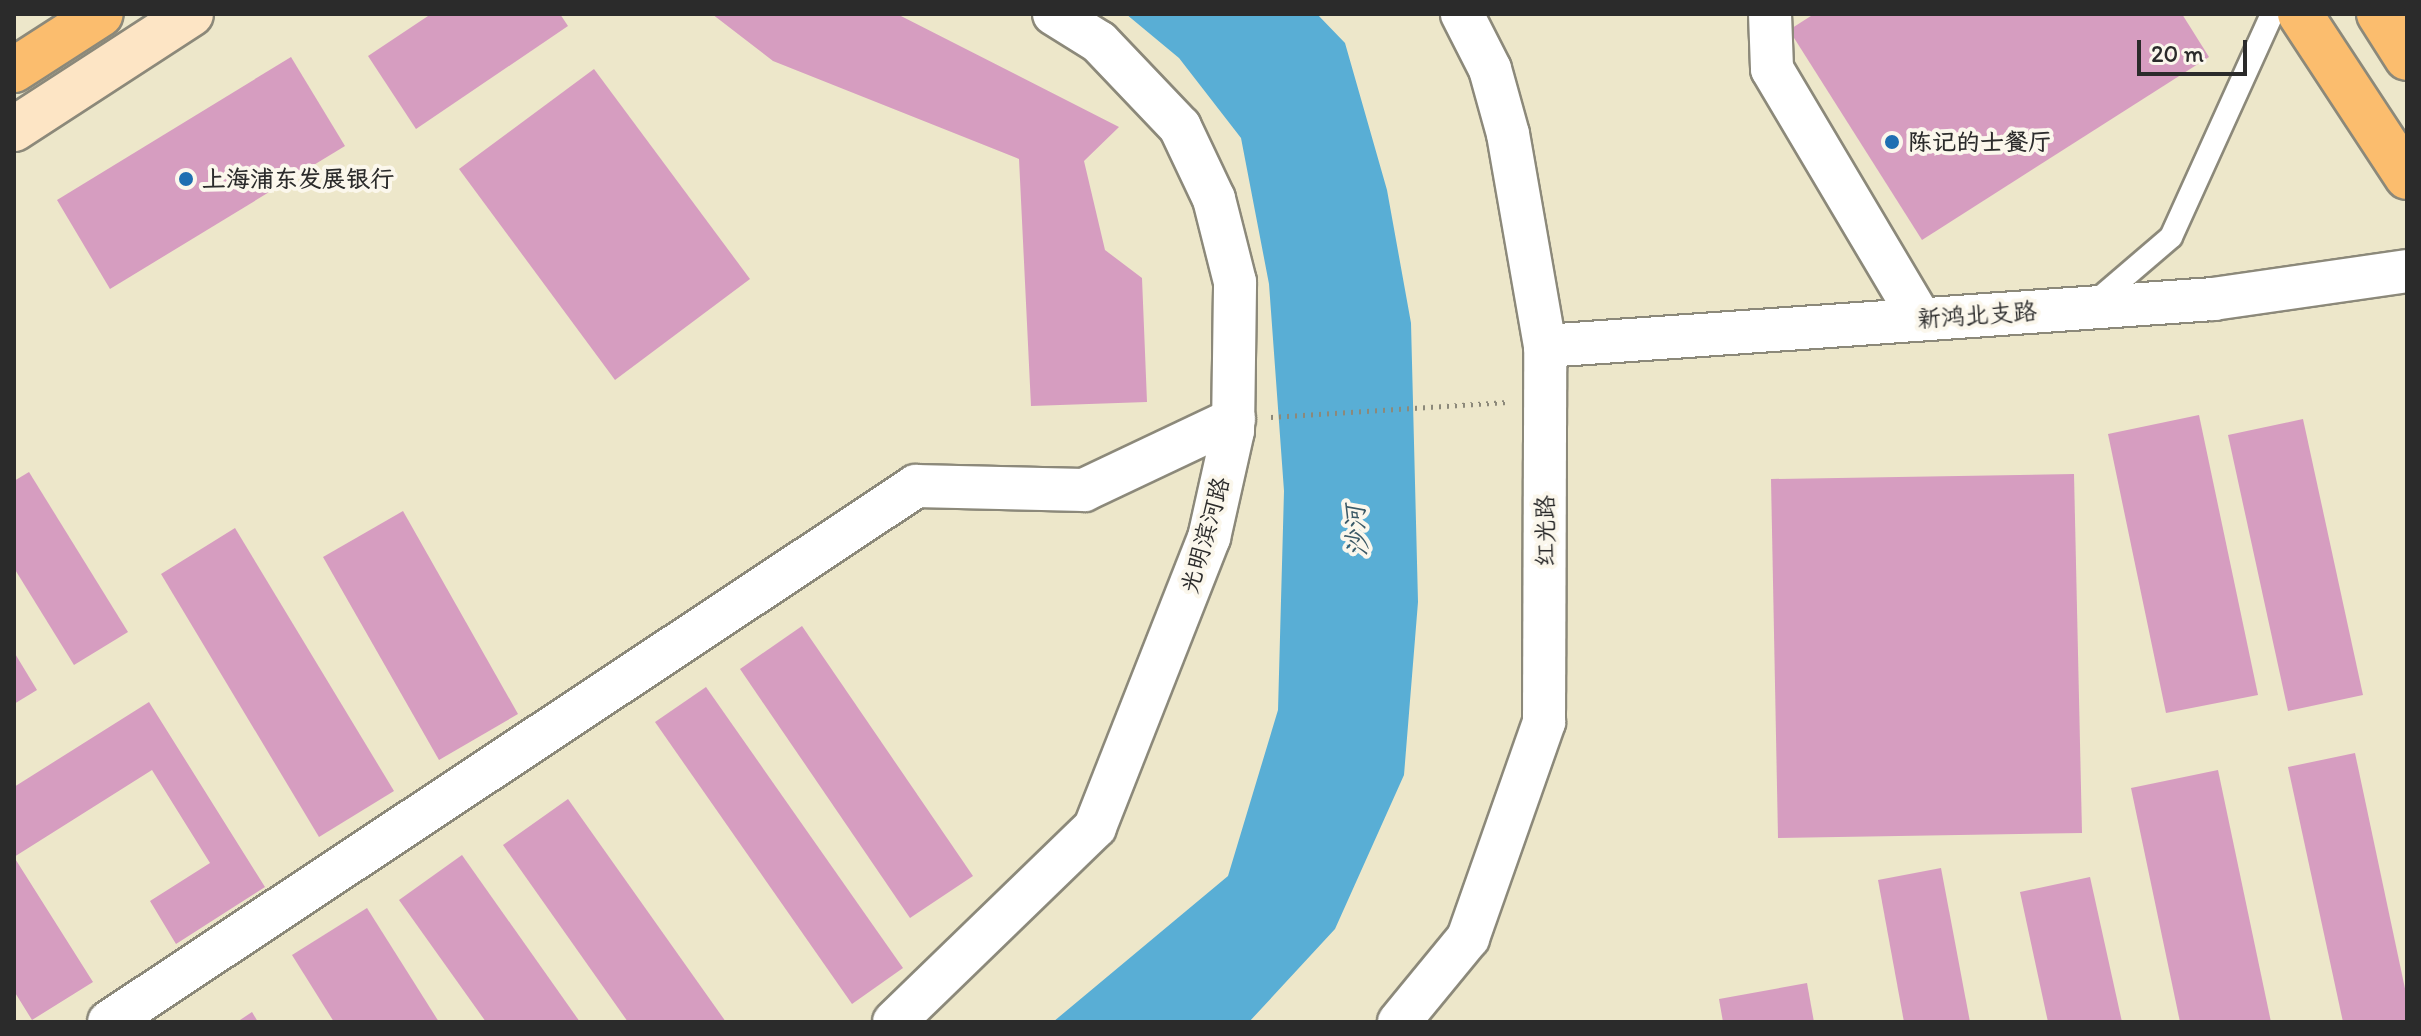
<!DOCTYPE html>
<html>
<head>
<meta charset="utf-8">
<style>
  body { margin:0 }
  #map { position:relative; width:2421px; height:1036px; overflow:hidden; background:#ede7ca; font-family:Itim,"LXGW WenKai TC",sans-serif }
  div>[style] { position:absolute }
  .water>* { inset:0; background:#59aed5 }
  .building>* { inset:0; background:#d69dc0 }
  .path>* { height:5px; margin-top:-2.5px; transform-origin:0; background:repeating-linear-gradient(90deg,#8c897a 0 2px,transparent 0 8px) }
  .roads { filter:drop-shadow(2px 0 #8c897a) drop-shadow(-2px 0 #8c897a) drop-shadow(0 2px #8c897a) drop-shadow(0 -2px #8c897a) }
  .lane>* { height:22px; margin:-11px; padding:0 11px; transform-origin:11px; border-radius:11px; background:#fff }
  .street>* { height:42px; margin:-21px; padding:0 21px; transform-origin:21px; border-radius:21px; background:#fff }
  .secondary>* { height:44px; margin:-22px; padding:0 22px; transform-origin:22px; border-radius:22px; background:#fde5c5 }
  .primary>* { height:44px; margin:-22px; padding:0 22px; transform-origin:22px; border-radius:22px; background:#fbbd6e }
  .highway>* { height:44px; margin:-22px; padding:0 22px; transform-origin:22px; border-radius:22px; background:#fbbd6e }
  .dots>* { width:22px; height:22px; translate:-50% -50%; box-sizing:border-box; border:4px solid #fbf7ec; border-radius:50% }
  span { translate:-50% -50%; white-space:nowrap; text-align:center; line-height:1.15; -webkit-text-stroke:8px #fbf7ec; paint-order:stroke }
  .poi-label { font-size:24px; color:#2b2b2b; font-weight:700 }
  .left { translate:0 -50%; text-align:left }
  .street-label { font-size:24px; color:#2b2b2b }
  .water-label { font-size:26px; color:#3b5966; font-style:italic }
  .frame { position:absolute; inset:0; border:16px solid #2b2b2b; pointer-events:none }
  .scale { position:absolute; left:2137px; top:40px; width:110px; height:36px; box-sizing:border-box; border:4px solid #2b2b2b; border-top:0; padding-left:10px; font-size:24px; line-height:28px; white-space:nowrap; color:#2b2b2b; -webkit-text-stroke:6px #fbf7ec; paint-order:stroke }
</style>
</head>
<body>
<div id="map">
  <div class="water">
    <div style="clip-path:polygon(1126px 14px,1317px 14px,1345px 43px,1387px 190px,1411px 323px,1418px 602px,1404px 775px,1335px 929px,1249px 1022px,1053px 1022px,1228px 876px,1278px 710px,1284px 491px,1269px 284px,1241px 138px,1179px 58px)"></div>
  </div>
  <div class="building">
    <div style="clip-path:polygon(431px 14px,560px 14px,568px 26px,416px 129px,368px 56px)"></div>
    <div style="clip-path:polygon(712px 14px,897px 14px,1119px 127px,1084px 161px,1105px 250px,1142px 278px,1147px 402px,1031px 406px,1019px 159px,773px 61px)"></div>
    <div style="clip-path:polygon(1814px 14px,2182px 14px,2209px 57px,1922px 240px,1789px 30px)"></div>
    <div style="clip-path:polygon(291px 57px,345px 146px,110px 289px,57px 200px)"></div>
    <div style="clip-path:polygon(594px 69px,750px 279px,615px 380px,459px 169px)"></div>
    <div style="clip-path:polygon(2199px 415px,2258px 695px,2166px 713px,2108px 434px)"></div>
    <div style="clip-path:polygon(2303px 419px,2363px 695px,2288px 711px,2228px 435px)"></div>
    <div style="clip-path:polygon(29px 472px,128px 632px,74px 665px,14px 568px,14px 481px)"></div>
    <div style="clip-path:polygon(2074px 474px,2082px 833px,1778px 838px,1771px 479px)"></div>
    <div style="clip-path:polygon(403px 511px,518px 714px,439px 760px,323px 557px)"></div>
    <div style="clip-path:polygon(235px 528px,394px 791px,319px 837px,161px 574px)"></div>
    <div style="clip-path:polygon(802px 626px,973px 876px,910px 918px,740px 669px)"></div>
    <div style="clip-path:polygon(14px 652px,37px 690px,14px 704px)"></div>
    <div style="clip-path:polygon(706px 687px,903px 968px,852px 1004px,655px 722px)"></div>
    <div style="clip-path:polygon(149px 702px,265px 887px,176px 944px,150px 901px,210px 863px,152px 770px,14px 857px,93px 982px,32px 1020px,14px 991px,14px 787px)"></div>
    <div style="clip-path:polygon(2355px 753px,2407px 998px,2407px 1022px,2343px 1022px,2288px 767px)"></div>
    <div style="clip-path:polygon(2218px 770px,2271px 1022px,2180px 1022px,2131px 788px)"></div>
    <div style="clip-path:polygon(568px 799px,726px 1022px,628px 1022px,503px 845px)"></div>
    <div style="clip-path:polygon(462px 855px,580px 1022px,486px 1022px,399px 900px)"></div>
    <div style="clip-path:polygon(1941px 868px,1970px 1022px,1904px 1022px,1878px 880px)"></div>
    <div style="clip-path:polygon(2090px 877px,2122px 1022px,2048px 1022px,2020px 892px)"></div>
    <div style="clip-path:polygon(367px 908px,439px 1022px,334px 1022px,292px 955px)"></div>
    <div style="clip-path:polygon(1807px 983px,1814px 1022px,1723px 1022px,1719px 999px)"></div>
    <div style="clip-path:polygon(252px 1012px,258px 1022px,237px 1022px)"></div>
  </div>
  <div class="path">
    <div style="left:1271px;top:417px;width:237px;rotate:-3.6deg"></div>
  </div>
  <div class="roads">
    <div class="lane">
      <div style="left:2094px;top:303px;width:101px;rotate:-40.6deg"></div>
      <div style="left:2171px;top:237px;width:245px;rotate:-65.6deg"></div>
    </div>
    <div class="street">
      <div style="left:1770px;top:14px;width:55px;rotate:87.9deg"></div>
      <div style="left:1772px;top:69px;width:290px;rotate:59.3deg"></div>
      <div style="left:1545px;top:346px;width:670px;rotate:-4.02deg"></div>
      <div style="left:2213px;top:299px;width:196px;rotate:-8.2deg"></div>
      <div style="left:109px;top:1022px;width:969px;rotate:-33.59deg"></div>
      <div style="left:916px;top:486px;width:168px;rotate:1.4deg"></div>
      <div style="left:1084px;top:490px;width:166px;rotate:-25.3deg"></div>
      <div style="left:894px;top:1022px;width:280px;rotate:-44.1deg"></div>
      <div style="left:1095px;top:827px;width:311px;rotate:-68.5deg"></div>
      <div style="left:1209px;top:538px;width:110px;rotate:-77.4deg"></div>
      <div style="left:1233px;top:431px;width:149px;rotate:-89.2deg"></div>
      <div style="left:1235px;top:282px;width:86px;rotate:-104.2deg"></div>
      <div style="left:1214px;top:199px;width:80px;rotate:-115.3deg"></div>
      <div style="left:1180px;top:127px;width:117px;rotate:-133.6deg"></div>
      <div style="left:1099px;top:42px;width:53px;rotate:-148.1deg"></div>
      <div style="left:1399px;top:1022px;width:109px;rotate:-50.6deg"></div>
      <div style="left:1468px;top:938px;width:229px;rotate:-70.6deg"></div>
      <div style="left:1544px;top:722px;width:376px;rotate:-89.8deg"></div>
      <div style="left:1545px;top:346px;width:215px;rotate:-99.9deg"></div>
      <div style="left:1508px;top:134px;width:67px;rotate:-105.5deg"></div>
      <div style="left:1490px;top:69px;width:62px;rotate:-117deg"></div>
    </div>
    <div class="secondary">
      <div style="left:14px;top:129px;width:211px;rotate:-33deg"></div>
    </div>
    <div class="primary">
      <div style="left:2300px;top:14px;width:195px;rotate:56.7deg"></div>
      <div style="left:2379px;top:14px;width:52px;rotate:57.5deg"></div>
    </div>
    <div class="highway">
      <div style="left:14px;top:70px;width:103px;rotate:-32.8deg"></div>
    </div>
  </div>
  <div class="dots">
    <div style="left:1892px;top:142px;background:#1f6fb2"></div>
    <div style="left:186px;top:179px;background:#1f6fb2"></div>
  </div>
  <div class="poi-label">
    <span class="left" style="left:1908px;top:142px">陈记的士餐厅</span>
    <span class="left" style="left:202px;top:179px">上海浦东发展银行</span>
  </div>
  <div class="street-label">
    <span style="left:1977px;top:315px;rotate:-4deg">新鸿北支路</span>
    <span style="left:1545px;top:531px;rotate:-90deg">红光路</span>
    <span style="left:1205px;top:535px;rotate:-74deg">光明滨河路</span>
  </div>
  <div class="water-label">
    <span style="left:1357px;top:531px;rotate:-94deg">沙河</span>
  </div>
  <div class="frame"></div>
  <div class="scale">20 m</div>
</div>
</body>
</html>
